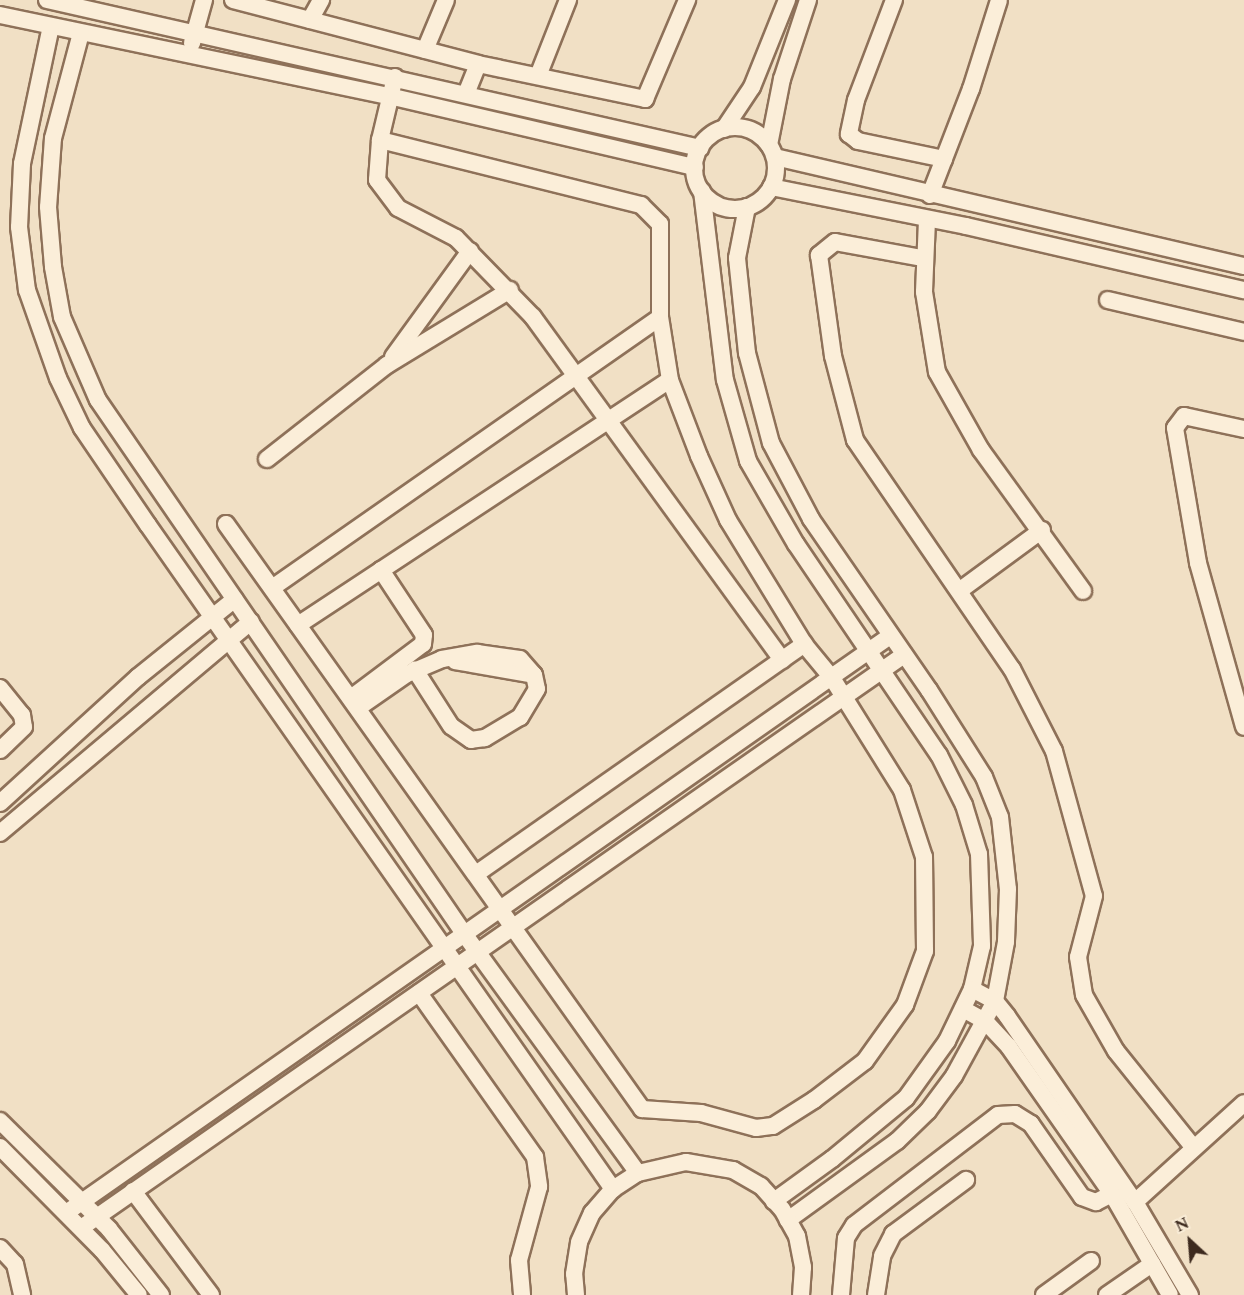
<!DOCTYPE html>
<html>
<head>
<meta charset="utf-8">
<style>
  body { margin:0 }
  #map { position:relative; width:1244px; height:1295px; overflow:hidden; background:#f1e0c5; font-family:Spectral,serif }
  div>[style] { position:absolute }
  .roads { filter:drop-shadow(2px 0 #8e7159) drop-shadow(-2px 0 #8e7159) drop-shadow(0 2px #8e7159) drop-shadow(0 -2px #8e7159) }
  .minor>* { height:16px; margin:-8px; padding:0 8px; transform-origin:8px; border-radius:8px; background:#fbeed9 }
  .minor>.ring { margin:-8px; padding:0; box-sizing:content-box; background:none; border:16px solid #fbeed9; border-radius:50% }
  span { translate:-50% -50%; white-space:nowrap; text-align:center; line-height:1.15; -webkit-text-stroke:4.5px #f8ebd5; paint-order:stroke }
  .north { position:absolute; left:1160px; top:1211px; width:60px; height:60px; -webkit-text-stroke:4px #f8ebd5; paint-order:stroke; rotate:334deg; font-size:16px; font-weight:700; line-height:24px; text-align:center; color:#3d2a1e }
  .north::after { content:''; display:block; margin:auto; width:21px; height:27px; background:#3d2a1e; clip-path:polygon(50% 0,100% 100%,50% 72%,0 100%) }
</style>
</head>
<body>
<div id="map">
  <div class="roads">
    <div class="minor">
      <div style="left:47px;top:0;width:670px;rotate:12.77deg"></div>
      <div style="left:233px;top:0;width:253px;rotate:14.6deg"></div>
      <div style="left:478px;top:64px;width:171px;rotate:11.8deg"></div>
      <div style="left:645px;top:99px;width:108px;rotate:-67deg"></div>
      <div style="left:894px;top:0;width:107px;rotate:110.8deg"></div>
      <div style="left:856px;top:100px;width:35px;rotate:102deg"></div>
      <div style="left:849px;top:134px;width:11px;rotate:38deg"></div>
      <div style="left:858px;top:141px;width:88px;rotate:11.8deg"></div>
      <div style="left:0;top:15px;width:397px;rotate:11.8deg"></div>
      <div style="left:389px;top:96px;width:314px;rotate:13.1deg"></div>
      <div style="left:310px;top:20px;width:23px;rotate:-61deg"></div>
      <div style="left:51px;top:26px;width:141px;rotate:101.9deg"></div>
      <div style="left:22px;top:164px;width:63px;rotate:92.7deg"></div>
      <div style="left:19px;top:227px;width:64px;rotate:82.8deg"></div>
      <div style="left:27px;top:290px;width:93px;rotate:70.6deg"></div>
      <div style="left:58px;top:378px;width:55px;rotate:64.4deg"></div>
      <div style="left:82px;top:428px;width:117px;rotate:55.8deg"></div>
      <div style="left:148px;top:525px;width:811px;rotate:55deg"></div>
      <div style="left:81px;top:33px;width:109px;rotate:104.9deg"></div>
      <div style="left:53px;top:138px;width:69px;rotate:94.1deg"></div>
      <div style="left:48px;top:207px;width:60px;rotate:85.2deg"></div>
      <div style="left:53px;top:267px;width:51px;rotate:79.8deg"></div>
      <div style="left:62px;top:317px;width:90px;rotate:66.6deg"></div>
      <div style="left:98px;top:400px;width:649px;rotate:55.55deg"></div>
      <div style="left:465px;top:935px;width:294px;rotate:54deg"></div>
      <div style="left:192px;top:43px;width:45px;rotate:-74.4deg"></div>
      <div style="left:425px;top:50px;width:54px;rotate:-67.2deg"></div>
      <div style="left:538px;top:76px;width:82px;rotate:-68.5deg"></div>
      <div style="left:395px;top:77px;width:65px;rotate:103.4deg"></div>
      <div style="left:380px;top:140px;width:40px;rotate:94.3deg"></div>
      <div style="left:377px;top:180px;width:35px;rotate:53deg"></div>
      <div style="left:398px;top:208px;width:65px;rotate:27.3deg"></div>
      <div style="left:456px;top:238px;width:110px;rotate:45.7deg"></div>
      <div style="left:533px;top:317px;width:424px;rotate:54deg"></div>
      <div style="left:466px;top:94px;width:32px;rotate:-68deg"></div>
      <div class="ring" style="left:694px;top:127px;width:66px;height:66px"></div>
      <div style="left:724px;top:129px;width:50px;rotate:-56.3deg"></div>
      <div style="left:752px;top:87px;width:94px;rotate:-68.1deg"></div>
      <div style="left:769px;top:145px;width:67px;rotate:-78.9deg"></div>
      <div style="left:782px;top:79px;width:83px;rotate:-71.8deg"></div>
      <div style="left:775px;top:157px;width:481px;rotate:13.1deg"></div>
      <div style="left:771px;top:187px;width:199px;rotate:11.3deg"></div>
      <div style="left:966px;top:226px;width:285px;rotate:13deg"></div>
      <div style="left:702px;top:191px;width:190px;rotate:83.1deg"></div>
      <div style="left:725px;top:380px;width:84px;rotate:74.1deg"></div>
      <div style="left:748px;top:461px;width:96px;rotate:60deg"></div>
      <div style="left:796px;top:544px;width:255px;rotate:55.9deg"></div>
      <div style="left:939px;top:755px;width:56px;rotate:63.4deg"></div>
      <div style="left:964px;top:805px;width:51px;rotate:73deg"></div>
      <div style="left:979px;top:854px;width:92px;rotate:88.1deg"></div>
      <div style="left:982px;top:946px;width:44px;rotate:103.1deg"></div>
      <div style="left:972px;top:989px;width:58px;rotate:115.7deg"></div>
      <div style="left:947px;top:1041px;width:70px;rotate:125.7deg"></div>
      <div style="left:906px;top:1098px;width:96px;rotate:140.5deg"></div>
      <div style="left:832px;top:1159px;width:72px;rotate:144.1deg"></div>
      <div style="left:930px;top:195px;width:114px;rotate:-68.9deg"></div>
      <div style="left:971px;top:89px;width:93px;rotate:-72.5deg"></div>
      <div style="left:747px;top:207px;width:52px;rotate:101.1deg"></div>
      <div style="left:737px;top:258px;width:96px;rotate:84deg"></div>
      <div style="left:747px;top:353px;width:93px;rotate:75.1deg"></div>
      <div style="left:771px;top:443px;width:86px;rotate:62.2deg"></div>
      <div style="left:811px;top:519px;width:208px;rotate:55.4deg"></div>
      <div style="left:929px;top:690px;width:103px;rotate:57.7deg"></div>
      <div style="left:984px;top:777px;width:43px;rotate:68.2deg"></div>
      <div style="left:1000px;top:817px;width:72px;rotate:83.7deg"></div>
      <div style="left:1008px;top:889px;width:53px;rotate:92.2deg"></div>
      <div style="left:1006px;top:942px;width:60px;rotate:100.6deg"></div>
      <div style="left:995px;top:1001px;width:85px;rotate:118.7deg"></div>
      <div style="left:954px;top:1076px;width:44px;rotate:126.6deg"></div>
      <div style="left:928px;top:1111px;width:43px;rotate:135.9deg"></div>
      <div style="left:897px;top:1141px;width:135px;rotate:144.1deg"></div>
      <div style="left:927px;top:220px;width:72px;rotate:92.4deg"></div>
      <div style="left:924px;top:292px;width:81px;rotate:80.8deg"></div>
      <div style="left:937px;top:372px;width:90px;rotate:60.6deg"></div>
      <div style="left:981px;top:450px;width:174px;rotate:54.1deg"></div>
      <div style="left:922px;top:258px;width:88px;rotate:-169.6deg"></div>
      <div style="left:835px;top:242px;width:21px;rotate:141deg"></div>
      <div style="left:819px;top:255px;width:102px;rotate:82.1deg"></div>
      <div style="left:833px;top:356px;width:87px;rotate:75.3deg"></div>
      <div style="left:855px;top:440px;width:278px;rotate:55.6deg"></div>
      <div style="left:1012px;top:669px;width:92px;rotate:62.9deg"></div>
      <div style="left:1054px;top:751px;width:150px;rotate:74.6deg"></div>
      <div style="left:1094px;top:896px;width:63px;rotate:104.7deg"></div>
      <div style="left:1078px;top:957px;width:38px;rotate:81deg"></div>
      <div style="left:1084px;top:995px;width:64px;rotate:60.3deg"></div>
      <div style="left:1116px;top:1051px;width:124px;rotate:51.2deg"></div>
      <div style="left:1108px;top:300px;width:140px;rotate:13.2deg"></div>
      <div style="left:393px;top:357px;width:131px;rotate:-54deg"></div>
      <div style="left:1244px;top:429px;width:61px;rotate:-167.8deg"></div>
      <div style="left:1184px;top:416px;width:15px;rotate:127deg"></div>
      <div style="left:1175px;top:428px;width:137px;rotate:80.3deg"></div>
      <div style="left:1198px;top:563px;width:170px;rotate:74.3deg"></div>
      <div style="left:267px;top:459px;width:152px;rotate:-38.1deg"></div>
      <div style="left:387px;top:365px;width:144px;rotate:-31.4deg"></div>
      <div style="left:226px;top:524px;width:718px;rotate:54.58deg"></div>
      <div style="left:642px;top:1109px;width:59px;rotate:3.9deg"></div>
      <div style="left:701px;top:1113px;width:57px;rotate:15.3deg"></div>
      <div style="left:756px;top:1128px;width:17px;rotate:-7deg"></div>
      <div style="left:773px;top:1126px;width:49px;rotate:-32.4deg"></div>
      <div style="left:814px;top:1100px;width:64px;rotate:-37.4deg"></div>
      <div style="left:865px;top:1061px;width:69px;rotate:-54.5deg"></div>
      <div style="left:905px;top:1005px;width:58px;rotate:-69.7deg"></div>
      <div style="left:925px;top:951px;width:94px;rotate:-90.6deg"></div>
      <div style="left:924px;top:857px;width:71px;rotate:-108.2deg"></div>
      <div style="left:902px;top:790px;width:132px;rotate:-122deg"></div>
      <div style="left:832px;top:678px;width:44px;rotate:-129.5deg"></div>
      <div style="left:804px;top:644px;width:145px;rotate:-121.5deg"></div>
      <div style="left:728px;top:520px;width:70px;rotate:-114.4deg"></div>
      <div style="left:699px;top:456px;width:81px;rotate:-110.9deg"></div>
      <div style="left:670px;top:380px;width:64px;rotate:-99deg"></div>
      <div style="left:660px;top:317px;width:93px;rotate:-90deg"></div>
      <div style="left:660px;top:224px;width:27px;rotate:-135deg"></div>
      <div style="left:641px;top:205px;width:269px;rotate:-166deg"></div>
      <div style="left:272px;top:588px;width:473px;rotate:-34.9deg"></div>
      <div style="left:959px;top:591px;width:103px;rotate:-36.3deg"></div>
      <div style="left:298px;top:625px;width:445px;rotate:-33.4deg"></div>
      <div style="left:455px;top:661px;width:80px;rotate:10deg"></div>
      <div style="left:0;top:688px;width:35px;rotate:51deg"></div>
      <div style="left:22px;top:715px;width:12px;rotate:81deg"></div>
      <div style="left:24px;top:727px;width:33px;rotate:136deg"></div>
      <div style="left:351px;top:698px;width:90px;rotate:-36.9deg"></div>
      <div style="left:423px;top:644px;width:9px;rotate:-84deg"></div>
      <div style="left:424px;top:635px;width:78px;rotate:-123.5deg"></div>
      <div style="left:358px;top:708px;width:60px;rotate:-34.8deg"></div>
      <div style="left:407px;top:674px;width:38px;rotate:-23deg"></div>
      <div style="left:442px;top:659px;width:36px;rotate:-10deg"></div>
      <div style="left:477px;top:653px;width:43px;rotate:7.9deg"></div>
      <div style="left:520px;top:659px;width:21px;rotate:49deg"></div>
      <div style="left:534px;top:675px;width:14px;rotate:78deg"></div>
      <div style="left:537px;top:689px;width:33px;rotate:121deg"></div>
      <div style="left:520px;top:717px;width:41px;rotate:149deg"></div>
      <div style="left:485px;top:738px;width:14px;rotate:172deg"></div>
      <div style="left:471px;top:740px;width:24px;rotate:-145deg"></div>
      <div style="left:451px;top:726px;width:67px;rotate:-122.7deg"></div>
      <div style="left:0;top:803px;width:187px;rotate:-42.4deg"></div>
      <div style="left:138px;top:677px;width:124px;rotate:-38.8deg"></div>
      <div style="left:0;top:833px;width:328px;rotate:-40.1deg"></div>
      <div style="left:476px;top:874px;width:401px;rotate:-35deg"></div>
      <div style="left:972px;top:989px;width:26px;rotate:28deg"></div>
      <div style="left:995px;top:1001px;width:19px;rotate:51deg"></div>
      <div style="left:1007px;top:1016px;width:226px;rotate:55.5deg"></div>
      <div style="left:1135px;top:1202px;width:108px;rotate:59.4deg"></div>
      <div style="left:419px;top:993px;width:201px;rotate:54.7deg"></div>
      <div style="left:535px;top:1157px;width:30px;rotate:82deg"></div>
      <div style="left:539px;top:1187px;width:76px;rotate:105.3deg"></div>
      <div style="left:519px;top:1260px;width:35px;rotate:85deg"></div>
      <div style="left:963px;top:1009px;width:25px;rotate:29deg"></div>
      <div style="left:985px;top:1021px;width:35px;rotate:47deg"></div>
      <div style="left:1009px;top:1047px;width:179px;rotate:55deg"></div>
      <div style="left:1112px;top:1194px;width:116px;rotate:60.1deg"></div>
      <div style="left:0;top:1121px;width:153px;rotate:44.7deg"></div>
      <div style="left:109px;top:1229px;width:84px;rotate:51.8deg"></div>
      <div style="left:0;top:1147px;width:145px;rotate:45.3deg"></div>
      <div style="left:102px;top:1250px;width:58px;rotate:50.6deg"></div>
      <div style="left:133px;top:1191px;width:130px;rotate:53.1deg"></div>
      <div style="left:1135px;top:1202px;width:147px;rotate:-42.2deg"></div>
      <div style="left:66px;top:1213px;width:1006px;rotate:-35deg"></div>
      <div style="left:81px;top:1228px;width:1003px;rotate:-34.85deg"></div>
      <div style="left:0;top:1248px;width:22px;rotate:47deg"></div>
      <div style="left:15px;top:1264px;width:32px;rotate:77deg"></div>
      <div style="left:576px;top:1295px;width:21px;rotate:-95deg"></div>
      <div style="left:574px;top:1274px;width:32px;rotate:-81deg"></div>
      <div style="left:579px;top:1242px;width:32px;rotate:-66deg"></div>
      <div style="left:592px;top:1213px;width:32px;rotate:-49deg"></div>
      <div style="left:613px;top:1189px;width:30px;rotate:-33deg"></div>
      <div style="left:638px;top:1173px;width:49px;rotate:-12.9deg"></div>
      <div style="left:686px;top:1162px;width:48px;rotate:9.7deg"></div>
      <div style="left:733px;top:1170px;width:32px;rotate:30deg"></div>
      <div style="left:761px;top:1186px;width:31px;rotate:48deg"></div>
      <div style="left:782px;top:1209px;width:31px;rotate:61deg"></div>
      <div style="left:797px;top:1236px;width:32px;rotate:79deg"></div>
      <div style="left:803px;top:1267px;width:28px;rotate:94deg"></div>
      <div style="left:841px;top:1295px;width:57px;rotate:-85deg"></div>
      <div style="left:846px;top:1238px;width:15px;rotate:-58deg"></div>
      <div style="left:854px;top:1225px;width:181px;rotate:-37.4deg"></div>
      <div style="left:998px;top:1115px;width:17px;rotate:-3deg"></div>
      <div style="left:1015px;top:1114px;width:19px;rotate:32deg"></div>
      <div style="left:1031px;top:1124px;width:89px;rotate:55.1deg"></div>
      <div style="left:1082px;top:1197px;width:15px;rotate:20deg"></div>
      <div style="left:1096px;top:1202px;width:18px;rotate:-27deg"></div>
      <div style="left:876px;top:1295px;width:39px;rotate:-81deg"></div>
      <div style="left:882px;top:1256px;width:25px;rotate:-63deg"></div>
      <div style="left:893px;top:1234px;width:91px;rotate:-36.5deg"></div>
      <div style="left:1044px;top:1295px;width:58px;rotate:-35.9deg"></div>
      <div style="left:1107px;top:1295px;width:55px;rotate:-34.6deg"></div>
    </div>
  </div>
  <div class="north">N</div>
</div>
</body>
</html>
